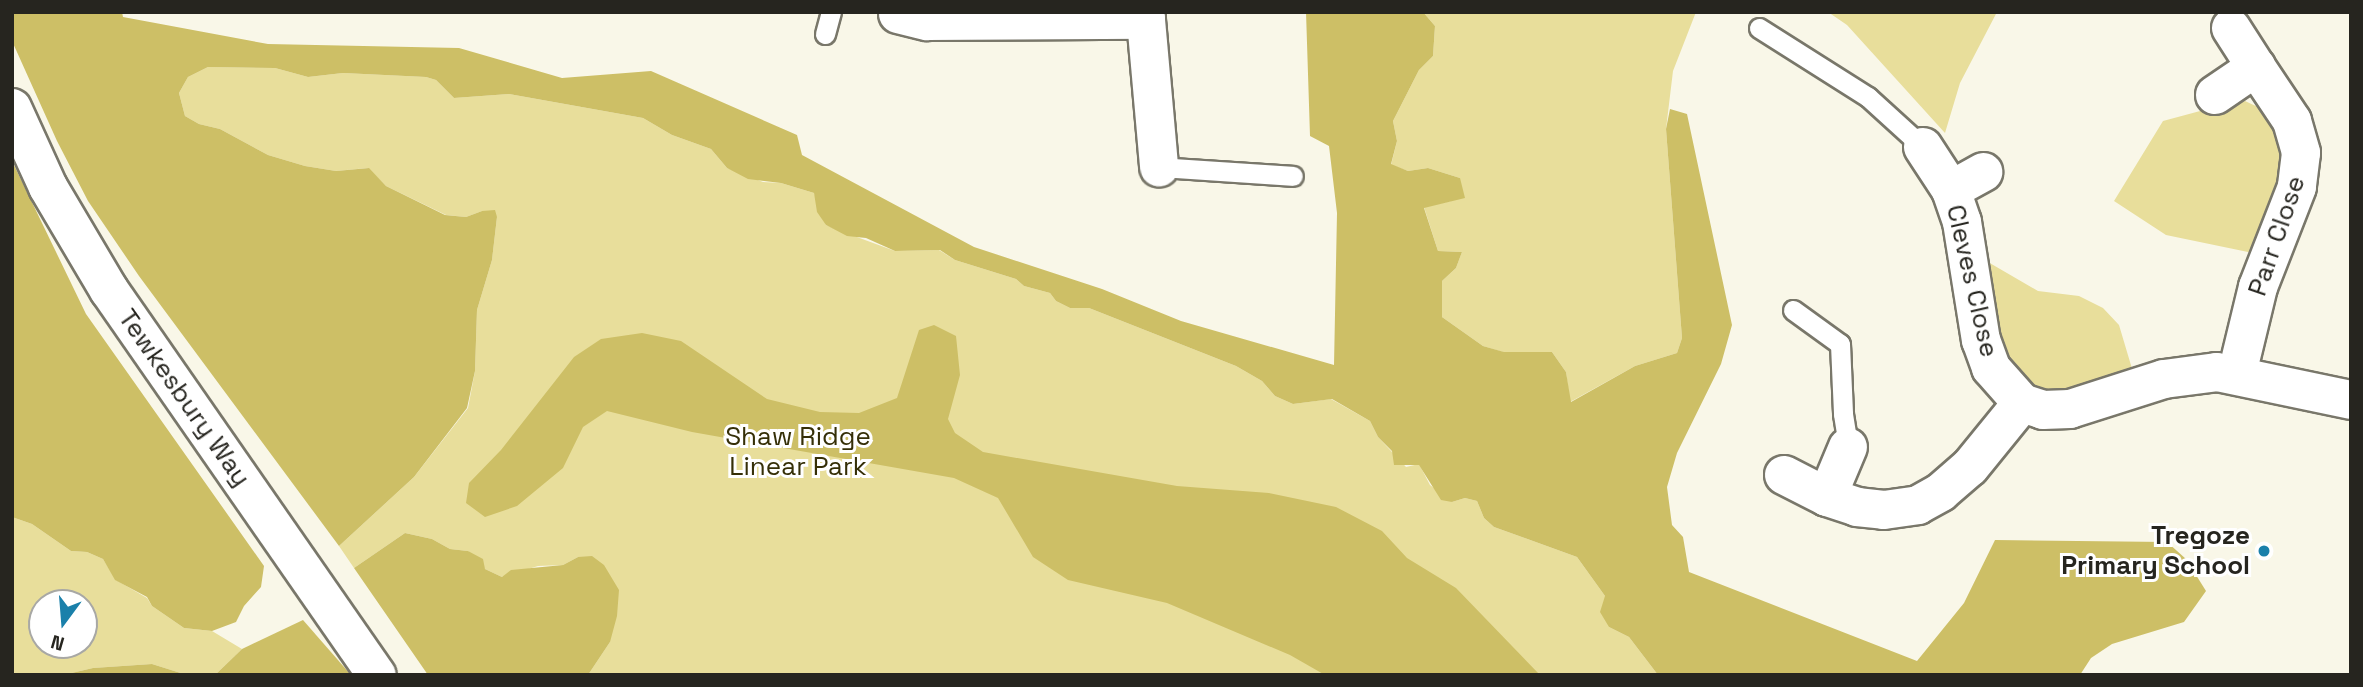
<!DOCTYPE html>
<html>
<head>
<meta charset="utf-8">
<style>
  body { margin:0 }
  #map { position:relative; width:2363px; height:687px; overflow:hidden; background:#f9f7e8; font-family:"Space Grotesk",sans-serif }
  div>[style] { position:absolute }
  .green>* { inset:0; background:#e8de9b }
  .forest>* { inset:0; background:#cdbf66 }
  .roads { filter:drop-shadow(2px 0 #79776a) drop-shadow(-2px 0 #79776a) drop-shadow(0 2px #79776a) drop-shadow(0 -2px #79776a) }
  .lane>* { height:19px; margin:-9.5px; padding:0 9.5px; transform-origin:9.5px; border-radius:9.5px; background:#fff }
  .street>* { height:38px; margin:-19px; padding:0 19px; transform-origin:19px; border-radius:19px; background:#fff }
  .secondary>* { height:38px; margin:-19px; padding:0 19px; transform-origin:19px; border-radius:19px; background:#fff }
  .dots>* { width:19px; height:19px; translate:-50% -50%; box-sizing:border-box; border:4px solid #fff; border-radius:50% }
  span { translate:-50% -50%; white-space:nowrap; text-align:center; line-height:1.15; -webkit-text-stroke:6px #fff; paint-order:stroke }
  .street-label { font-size:26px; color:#26251f }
  .park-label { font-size:26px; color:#352f07 }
  .poi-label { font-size:26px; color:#26251f; font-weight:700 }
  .right { translate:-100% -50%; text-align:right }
  .frame { position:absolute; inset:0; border:14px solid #26251f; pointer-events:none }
  .north { position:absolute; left:28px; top:589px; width:70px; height:70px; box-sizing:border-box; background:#fff; border:2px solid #a8a8a5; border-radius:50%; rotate:196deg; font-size:19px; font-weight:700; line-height:28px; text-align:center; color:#26251f }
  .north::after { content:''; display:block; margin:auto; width:24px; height:32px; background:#1a80aa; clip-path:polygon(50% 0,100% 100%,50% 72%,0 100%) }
</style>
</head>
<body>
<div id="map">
  <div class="green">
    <div style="clip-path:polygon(1423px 12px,1696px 12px,1673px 71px,1666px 129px,1682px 338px,1677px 353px,1635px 366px,1570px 402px,1566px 372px,1552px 352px,1503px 352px,1483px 346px,1442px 317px,1442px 281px,1456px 268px,1462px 252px,1438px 251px,1424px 207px,1451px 201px,1460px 178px,1428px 168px,1408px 171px,1391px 165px,1397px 141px,1393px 121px,1419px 70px,1433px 56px,1435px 26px)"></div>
    <div style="clip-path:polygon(1828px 12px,1997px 12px,1960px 83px,1945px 133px,1847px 25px)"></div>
    <div style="clip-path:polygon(208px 67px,275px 68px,308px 77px,343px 73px,426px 77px,436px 80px,454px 98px,509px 94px,643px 118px,672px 135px,711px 149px,727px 168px,763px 182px,781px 183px,814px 193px,826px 225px,835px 229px,895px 251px,939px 250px,955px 260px,1016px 279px,1024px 286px,1050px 293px,1056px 301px,1070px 308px,1089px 308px,1236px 366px,1262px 381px,1275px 396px,1293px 404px,1331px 399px,1370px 421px,1378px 437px,1406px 467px,1419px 464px,1430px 485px,1452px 502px,1465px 498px,1477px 501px,1484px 518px,1494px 527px,1577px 557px,1605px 596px,1609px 627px,1629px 637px,1658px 675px,588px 675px,610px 642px,578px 557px,563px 565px,538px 566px,502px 577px,485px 569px,468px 551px,450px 549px,432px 539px,405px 533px,354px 568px,339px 546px,414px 477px,468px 408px,475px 371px,477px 310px,492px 260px,497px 217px,482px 211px,466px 217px,446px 215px,386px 186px,368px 168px,336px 171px,305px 166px,268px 155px,220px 129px,199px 124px,185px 116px,179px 93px,188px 77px)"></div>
    <div style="clip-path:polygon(2245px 101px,2260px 108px,2292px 151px,2258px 232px,2256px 250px,2248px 252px,2166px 235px,2114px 201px,2163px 121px,2215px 107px,2223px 109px)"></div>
    <div style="clip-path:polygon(1988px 262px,2038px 291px,2079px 296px,2103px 308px,2119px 325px,2133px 372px,2063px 397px,2017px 384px,2000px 335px)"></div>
    <div style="clip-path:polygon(evenodd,12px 517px,32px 524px,71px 551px,87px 552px,103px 559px,116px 580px,147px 598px,152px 606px,184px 628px,212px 631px,242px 649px,215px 675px,187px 675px,152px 664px,93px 668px,63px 675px,12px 675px,12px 517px,42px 603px,84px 603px,84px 645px,42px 645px,42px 603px)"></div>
  </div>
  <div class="forest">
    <div style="clip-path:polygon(12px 12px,122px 12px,123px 17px,268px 44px,459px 48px,562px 78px,651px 71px,797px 135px,802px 155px,974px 247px,1102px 289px,1181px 321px,1334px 365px,1337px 213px,1329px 146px,1310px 136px,1306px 12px,1423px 12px,1435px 26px,1433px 56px,1419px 70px,1393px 121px,1397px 141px,1391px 164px,1408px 171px,1428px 168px,1460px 178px,1465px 198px,1424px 208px,1438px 251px,1462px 252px,1456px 268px,1442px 281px,1442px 317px,1483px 346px,1504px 352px,1552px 352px,1566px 372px,1571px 402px,1635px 366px,1677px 353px,1682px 338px,1666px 129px,1670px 109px,1687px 114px,1732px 325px,1721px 364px,1677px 453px,1667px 487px,1672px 525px,1683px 537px,1689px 572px,1917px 661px,1964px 603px,1995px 540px,2167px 542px,2186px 559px,2206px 591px,2184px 622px,2112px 644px,2091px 658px,2080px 675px,1658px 675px,1629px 637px,1609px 627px,1600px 612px,1605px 596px,1577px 557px,1494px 527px,1484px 518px,1477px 501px,1465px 498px,1452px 502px,1441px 500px,1419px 465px,1394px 465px,1392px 451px,1378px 437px,1370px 421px,1332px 399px,1293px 404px,1275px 396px,1262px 381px,1236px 366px,1089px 308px,1070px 308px,1056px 301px,1050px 293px,1024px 286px,1016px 279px,955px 260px,940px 250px,895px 251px,866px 238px,847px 236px,826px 225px,817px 212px,814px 193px,781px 183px,748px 179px,727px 168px,711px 149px,672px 135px,643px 118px,509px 94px,454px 98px,436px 80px,426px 77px,343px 73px,308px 77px,275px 68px,208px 67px,188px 77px,179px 93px,185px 116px,199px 124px,220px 129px,268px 155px,305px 166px,336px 171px,369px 168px,386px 186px,445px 215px,466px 217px,482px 211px,495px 210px,497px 217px,492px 260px,477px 310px,475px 371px,467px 408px,414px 477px,339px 546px,139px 276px,88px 201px,57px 141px,12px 41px)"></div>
    <div style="clip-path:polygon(12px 161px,86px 314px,264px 566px,261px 587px,244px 606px,236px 622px,212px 631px,184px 628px,152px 606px,147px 597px,115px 580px,103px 559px,87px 552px,71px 551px,32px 524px,12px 517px)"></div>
    <div style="clip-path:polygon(934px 325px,956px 336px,960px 375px,948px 419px,955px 433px,983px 452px,1177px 486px,1269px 493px,1336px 507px,1382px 531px,1407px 558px,1456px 588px,1540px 675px,1325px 675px,1290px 655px,1167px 603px,1068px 580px,1033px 557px,998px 498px,954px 478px,692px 432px,607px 411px,583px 427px,563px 468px,517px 506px,485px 517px,466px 503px,469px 483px,501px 450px,574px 357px,601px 339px,642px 333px,681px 341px,767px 399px,820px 412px,859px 413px,897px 398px,919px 330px)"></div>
    <div style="clip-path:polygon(405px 533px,432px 539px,450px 549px,468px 551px,483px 559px,485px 569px,502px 577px,511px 570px,563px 565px,578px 557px,592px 556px,604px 565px,619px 590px,617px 616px,610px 642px,588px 675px,428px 675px,354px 568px)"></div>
    <div style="clip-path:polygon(303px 620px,351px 675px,215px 675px,242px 649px)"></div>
    <div style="clip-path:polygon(152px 664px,187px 675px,63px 675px,93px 668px)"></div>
  </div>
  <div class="roads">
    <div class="lane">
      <div style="left:1759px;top:28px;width:129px;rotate:32.3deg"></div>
      <div style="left:1868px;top:97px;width:74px;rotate:42.3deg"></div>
      <div style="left:825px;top:34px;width:23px;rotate:-75deg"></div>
      <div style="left:1159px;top:167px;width:134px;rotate:3.8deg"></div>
      <div style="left:1793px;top:310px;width:58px;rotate:35.9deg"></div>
      <div style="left:1840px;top:344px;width:70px;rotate:87.5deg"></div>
      <div style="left:1843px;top:414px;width:33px;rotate:81deg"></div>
    </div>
    <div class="street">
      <div style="left:898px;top:14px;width:30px;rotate:14deg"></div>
      <div style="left:927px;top:21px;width:219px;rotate:-0.3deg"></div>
      <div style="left:1146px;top:20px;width:8px;rotate:-97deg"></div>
      <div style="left:1146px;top:20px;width:148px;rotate:84.9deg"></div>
      <div style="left:2231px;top:28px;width:46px;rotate:57.3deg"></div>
      <div style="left:2215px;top:95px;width:50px;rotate:-34.3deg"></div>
      <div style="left:2256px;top:67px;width:65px;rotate:56.3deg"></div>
      <div style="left:2292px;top:121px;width:33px;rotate:74deg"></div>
      <div style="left:2301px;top:153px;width:34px;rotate:97deg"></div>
      <div style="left:2297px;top:187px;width:107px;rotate:111.3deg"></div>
      <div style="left:2258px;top:287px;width:89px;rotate:103.6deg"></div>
      <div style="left:1923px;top:147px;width:51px;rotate:56.9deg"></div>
      <div style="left:1951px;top:190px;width:34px;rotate:71deg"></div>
      <div style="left:1962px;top:222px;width:120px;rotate:80.9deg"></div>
      <div style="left:1981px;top:340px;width:30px;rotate:70deg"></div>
      <div style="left:1991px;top:368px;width:47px;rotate:48.5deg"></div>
      <div style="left:1951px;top:190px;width:37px;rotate:-29deg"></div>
      <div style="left:1784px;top:475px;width:48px;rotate:27.1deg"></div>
      <div style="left:1827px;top:497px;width:32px;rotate:18deg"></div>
      <div style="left:1857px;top:507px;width:27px;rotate:6deg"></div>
      <div style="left:1884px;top:510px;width:34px;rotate:-8deg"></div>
      <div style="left:1918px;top:505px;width:26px;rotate:-29deg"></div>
      <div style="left:1941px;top:492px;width:38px;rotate:-41deg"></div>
      <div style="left:1970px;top:467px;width:82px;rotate:-50.9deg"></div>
      <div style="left:2022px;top:403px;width:22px;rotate:18deg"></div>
      <div style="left:2043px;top:410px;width:27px;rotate:-2deg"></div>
      <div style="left:2070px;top:409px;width:99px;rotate:-17.7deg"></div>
      <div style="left:2164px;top:379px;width:53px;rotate:-7.5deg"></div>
      <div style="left:2217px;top:372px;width:137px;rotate:11.8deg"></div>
      <div style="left:1827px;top:497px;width:54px;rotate:-67.2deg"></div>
    </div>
    <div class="secondary">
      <div style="left:12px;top:108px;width:87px;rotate:65.5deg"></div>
      <div style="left:48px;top:187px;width:120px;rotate:59.4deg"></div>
      <div style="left:109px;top:290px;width:469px;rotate:55.2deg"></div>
    </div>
  </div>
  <div class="dots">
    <div style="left:2264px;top:551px;background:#1a80aa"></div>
  </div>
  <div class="street-label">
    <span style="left:2277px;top:236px;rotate:-71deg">Parr Close</span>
    <span style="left:1972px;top:281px;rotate:77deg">Cleves Close</span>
    <span style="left:184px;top:398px;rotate:55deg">Tewkesbury Way</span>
  </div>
  <div class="park-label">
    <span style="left:798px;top:452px">Shaw Ridge<br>Linear Park</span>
  </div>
  <div class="poi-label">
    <span class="right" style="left:2250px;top:551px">Tregoze<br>Primary School</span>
  </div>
  <div class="frame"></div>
  <div class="north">N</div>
</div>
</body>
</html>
